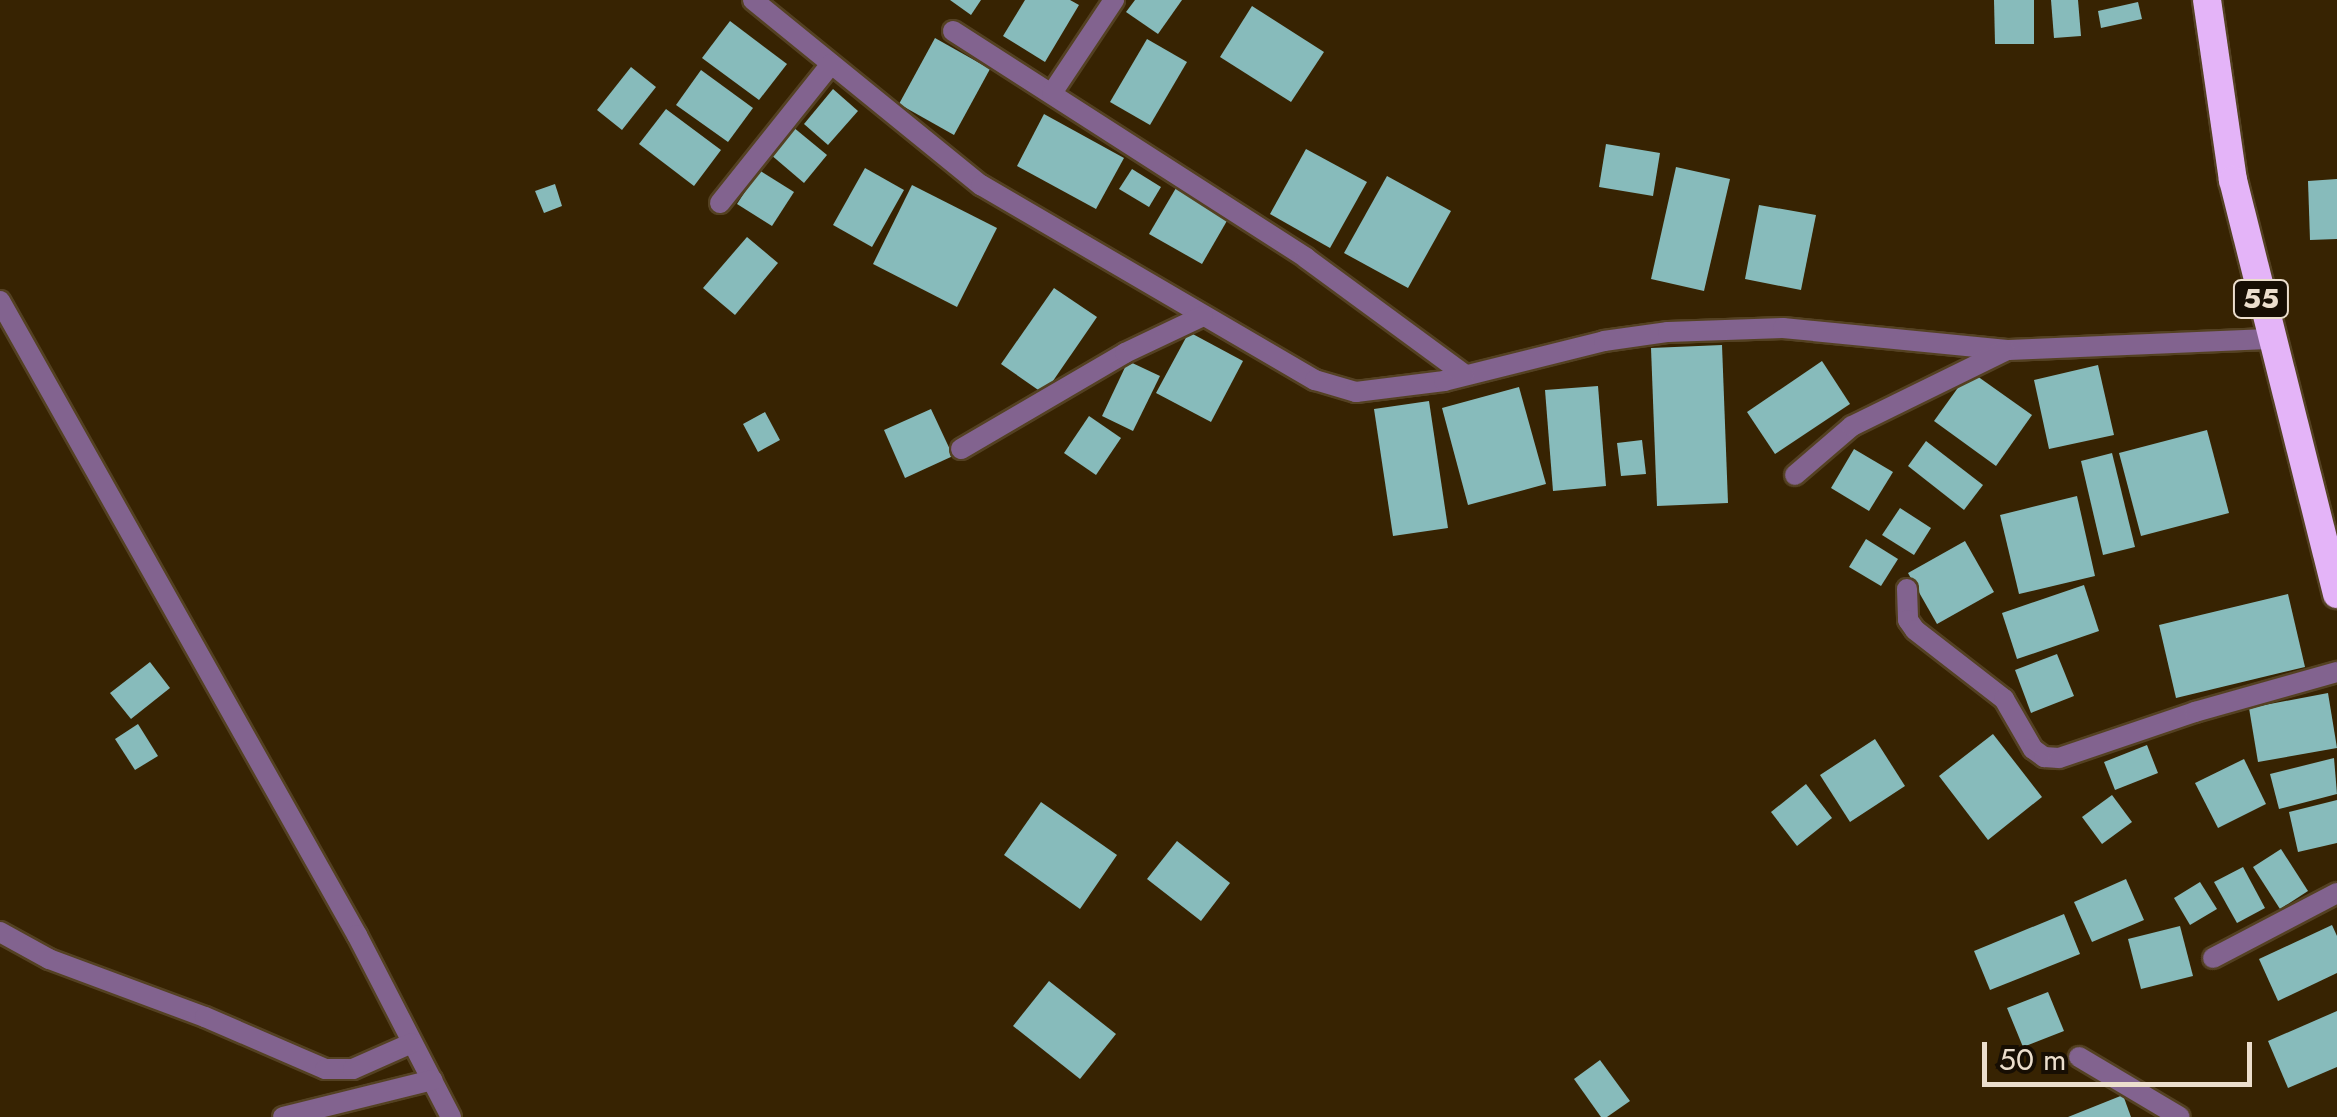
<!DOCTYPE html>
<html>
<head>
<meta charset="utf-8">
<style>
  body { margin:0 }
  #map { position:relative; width:2337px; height:1117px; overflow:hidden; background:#372302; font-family:Jost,sans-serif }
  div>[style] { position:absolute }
  .building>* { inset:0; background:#87bbbb }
  .roads { filter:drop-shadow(2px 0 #544122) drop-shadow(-2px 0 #544122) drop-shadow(0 2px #544122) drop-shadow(0 -2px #544122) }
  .minor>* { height:20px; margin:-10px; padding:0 10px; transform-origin:10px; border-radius:10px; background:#82638f }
  .trunk>* { height:28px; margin:-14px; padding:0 14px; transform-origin:14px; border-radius:14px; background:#e4b4f8 }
  span { translate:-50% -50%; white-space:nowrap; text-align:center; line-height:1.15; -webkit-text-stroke:10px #170e03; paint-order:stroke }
  .shield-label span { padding:2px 8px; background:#170e03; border:2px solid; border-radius:8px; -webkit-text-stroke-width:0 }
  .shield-label { font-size:28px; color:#ecdecd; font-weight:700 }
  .scale { position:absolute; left:1982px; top:1042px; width:270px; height:45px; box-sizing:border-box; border:5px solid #ecdecd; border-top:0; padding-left:12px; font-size:30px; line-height:35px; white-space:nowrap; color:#ecdecd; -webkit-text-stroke:8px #170e03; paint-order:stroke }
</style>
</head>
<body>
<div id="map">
  <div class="building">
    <div style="clip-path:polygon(950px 0,981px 0,971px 15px)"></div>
    <div style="clip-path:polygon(1025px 0,1070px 0,1079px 5px,1045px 62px,1003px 36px)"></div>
    <div style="clip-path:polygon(1135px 0,1182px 0,1158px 34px,1126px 12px)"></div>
    <div style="clip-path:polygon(1994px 0,2034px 0,2034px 44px,1995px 44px)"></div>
    <div style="clip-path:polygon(2051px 0,2078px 0,2081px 36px,2054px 38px)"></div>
    <div style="clip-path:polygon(2138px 2px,2142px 19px,2101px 28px,2098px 11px)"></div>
    <div style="clip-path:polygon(1252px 6px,1324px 52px,1291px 102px,1220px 57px)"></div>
    <div style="clip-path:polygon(730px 21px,787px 64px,759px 100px,702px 58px)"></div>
    <div style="clip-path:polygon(935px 38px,990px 69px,954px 135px,899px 104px)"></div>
    <div style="clip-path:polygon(1147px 39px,1187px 62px,1150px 125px,1110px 102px)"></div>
    <div style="clip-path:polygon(631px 67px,656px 87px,622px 130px,597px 110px)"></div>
    <div style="clip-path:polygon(701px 70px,753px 108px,728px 142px,676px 105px)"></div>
    <div style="clip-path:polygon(833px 89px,858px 111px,828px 145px,804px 124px)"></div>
    <div style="clip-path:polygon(666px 109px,721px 150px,694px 186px,639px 144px)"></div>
    <div style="clip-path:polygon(1044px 114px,1124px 158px,1096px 209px,1017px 166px)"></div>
    <div style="clip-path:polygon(793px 127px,827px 155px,804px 183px,770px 154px)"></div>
    <div style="clip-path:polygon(1606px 144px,1660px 153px,1653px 196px,1599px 187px)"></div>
    <div style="clip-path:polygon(1306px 149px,1367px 182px,1330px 248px,1270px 214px)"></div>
    <div style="clip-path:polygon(1676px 167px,1730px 179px,1704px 291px,1651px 279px)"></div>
    <div style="clip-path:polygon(865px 168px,904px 190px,872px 247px,833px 225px)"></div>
    <div style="clip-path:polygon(1132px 169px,1161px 187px,1149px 207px,1119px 189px)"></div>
    <div style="clip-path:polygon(759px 170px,794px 192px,772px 226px,737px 204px)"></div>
    <div style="clip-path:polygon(1387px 176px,1451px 211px,1408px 288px,1344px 253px)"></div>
    <div style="clip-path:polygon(2337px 179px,2337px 239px,2310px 240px,2308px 181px)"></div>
    <div style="clip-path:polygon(555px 184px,562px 206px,544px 213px,535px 191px)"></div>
    <div style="clip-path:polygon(912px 185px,997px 228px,957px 307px,873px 264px)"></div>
    <div style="clip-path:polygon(1176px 188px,1228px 219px,1202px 264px,1149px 234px)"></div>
    <div style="clip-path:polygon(1759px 205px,1816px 215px,1801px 290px,1745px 279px)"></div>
    <div style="clip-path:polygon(747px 237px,778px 263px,735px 315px,703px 288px)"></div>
    <div style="clip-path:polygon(1054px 288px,1097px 317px,1044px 394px,1001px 364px)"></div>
    <div style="clip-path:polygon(1189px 332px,1243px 361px,1211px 422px,1156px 393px)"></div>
    <div style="clip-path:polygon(1722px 345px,1728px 503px,1657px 506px,1651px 348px)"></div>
    <div style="clip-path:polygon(1128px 361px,1160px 376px,1133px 431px,1102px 416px)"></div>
    <div style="clip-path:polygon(1822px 361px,1850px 404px,1775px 454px,1747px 412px)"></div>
    <div style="clip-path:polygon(2098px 365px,2114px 435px,2049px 449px,2034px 380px)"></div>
    <div style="clip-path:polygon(1970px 371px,2032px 415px,1996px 466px,1934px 421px)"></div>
    <div style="clip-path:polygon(1598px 386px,1606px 486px,1553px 491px,1545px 390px)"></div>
    <div style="clip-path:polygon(1519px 387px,1546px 484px,1468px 505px,1442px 408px)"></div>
    <div style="clip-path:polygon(1429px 401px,1448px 528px,1393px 536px,1374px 409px)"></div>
    <div style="clip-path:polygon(931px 409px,953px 456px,905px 478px,884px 430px)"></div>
    <div style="clip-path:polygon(765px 412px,780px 440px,758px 452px,743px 424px)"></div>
    <div style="clip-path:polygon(1089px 416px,1121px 438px,1096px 475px,1064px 453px)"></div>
    <div style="clip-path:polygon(2207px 430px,2229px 513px,2141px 536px,2119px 453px)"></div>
    <div style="clip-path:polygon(1642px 440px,1646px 474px,1621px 476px,1617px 443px)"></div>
    <div style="clip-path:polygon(1926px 441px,1983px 485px,1964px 510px,1908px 466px)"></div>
    <div style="clip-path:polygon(1854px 449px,1893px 472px,1869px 511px,1831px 488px)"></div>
    <div style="clip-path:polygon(2112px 453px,2135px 547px,2103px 555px,2081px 461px)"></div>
    <div style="clip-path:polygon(2077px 496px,2095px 576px,2019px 594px,2000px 515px)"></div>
    <div style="clip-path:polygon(1900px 508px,1931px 528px,1914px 555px,1882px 535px)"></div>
    <div style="clip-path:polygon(1866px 539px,1898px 559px,1881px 586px,1849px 567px)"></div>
    <div style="clip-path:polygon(1965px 541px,1994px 592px,1937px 624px,1908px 573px)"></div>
    <div style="clip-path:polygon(2084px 585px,2099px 631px,2017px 659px,2002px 613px)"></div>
    <div style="clip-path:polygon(2288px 594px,2305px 667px,2176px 698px,2159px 625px)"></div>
    <div style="clip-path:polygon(2057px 654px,2074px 696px,2031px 713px,2015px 670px)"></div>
    <div style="clip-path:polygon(150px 662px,170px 688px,131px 719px,110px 693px)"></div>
    <div style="clip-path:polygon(2328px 693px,2337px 748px,2258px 762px,2249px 708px)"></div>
    <div style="clip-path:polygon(138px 724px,158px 756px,135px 770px,115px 739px)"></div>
    <div style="clip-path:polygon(1993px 734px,2042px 797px,1988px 840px,1939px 776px)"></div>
    <div style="clip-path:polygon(1875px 739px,1905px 786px,1850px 822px,1820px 775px)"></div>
    <div style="clip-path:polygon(2147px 745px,2158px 773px,2115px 790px,2104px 762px)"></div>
    <div style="clip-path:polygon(2334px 758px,2337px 794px,2279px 809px,2270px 774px)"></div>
    <div style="clip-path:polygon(2244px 759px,2266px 804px,2218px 828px,2195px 783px)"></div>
    <div style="clip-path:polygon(1806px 784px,1832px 818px,1797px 846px,1771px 812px)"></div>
    <div style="clip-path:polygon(2112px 795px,2132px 822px,2102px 844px,2082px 817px)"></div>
    <div style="clip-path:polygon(2337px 800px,2337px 843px,2298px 852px,2289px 812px)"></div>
    <div style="clip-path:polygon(1041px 802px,1117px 855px,1080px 909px,1004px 855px)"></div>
    <div style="clip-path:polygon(1177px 841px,1230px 883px,1201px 921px,1147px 879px)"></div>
    <div style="clip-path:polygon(2281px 849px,2308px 891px,2280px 909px,2253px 867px)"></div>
    <div style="clip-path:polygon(2243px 867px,2265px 908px,2237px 923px,2214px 882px)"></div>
    <div style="clip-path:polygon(2126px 879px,2144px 920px,2092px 942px,2074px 902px)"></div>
    <div style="clip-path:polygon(2200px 882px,2217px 909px,2190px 925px,2174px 898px)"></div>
    <div style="clip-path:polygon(2064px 914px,2080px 954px,1990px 990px,1974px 951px)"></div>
    <div style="clip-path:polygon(2332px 925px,2337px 936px,2337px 973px,2278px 1001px,2259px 959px)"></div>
    <div style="clip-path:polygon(2180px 926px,2193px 976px,2141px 989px,2128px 939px)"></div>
    <div style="clip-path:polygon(1049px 981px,1116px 1034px,1080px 1079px,1013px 1026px)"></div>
    <div style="clip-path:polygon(2048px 992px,2064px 1031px,2023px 1047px,2007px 1008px)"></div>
    <div style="clip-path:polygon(2337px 1011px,2337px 1067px,2288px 1088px,2268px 1041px)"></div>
    <div style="clip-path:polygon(1600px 1060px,1630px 1101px,1607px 1117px,1601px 1117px,1574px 1079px)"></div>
    <div style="clip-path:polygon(2123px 1095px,2131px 1117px,2068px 1117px)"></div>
  </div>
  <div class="roads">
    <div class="minor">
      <div style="left:753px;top:0;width:294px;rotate:39.1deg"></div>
      <div style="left:981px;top:185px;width:387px;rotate:30.3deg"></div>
      <div style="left:1315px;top:380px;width:43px;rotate:16.3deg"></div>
      <div style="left:1356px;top:392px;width:89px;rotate:-7.1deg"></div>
      <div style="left:1444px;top:381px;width:165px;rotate:-14deg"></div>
      <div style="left:1604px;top:341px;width:65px;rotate:-8deg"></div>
      <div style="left:1668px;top:332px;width:115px;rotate:-2deg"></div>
      <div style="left:1783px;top:328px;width:225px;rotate:5.6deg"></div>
      <div style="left:2007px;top:350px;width:263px;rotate:-2.4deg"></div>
      <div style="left:953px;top:31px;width:420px;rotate:32.7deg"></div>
      <div style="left:1306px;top:258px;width:196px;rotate:36.3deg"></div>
      <div style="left:1052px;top:93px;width:112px;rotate:-56.3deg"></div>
      <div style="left:720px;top:203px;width:178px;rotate:-51.4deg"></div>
      <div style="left:0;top:301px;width:728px;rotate:60.62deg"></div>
      <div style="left:357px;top:935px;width:205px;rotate:62.7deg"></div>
      <div style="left:961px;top:449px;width:190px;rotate:-30.3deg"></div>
      <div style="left:1125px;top:353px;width:86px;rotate:-25.4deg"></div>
      <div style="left:1795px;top:475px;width:75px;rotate:-40.7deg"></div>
      <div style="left:1852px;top:426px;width:170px;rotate:-26.1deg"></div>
      <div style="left:1907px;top:589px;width:31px;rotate:88deg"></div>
      <div style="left:1908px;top:620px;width:12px;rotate:55deg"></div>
      <div style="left:1915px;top:630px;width:113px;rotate:37.8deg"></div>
      <div style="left:2004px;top:699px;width:58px;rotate:59.9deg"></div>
      <div style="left:2033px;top:749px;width:14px;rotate:36deg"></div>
      <div style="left:2044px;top:757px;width:15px;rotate:4deg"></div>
      <div style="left:2059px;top:758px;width:144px;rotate:-18.7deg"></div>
      <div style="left:2195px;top:712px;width:148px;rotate:-15.7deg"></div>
      <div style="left:0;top:932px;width:56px;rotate:28.9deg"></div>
      <div style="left:49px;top:959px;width:166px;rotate:20.4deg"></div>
      <div style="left:205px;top:1017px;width:131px;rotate:23.4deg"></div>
      <div style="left:325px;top:1069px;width:28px"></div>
      <div style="left:353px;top:1069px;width:64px;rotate:-23.8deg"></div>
      <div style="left:2213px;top:958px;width:140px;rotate:-27.7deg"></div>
      <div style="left:2079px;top:1057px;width:117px;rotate:30.7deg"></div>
      <div style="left:283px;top:1117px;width:154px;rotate:-13.9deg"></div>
    </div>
    <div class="trunk">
      <div style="left:2207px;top:0;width:182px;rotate:81.8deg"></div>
      <div style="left:2233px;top:180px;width:427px;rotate:75.9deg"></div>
    </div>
  </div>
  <div class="shield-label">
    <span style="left:2261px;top:299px">55</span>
  </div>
  <div class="scale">50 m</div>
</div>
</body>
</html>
